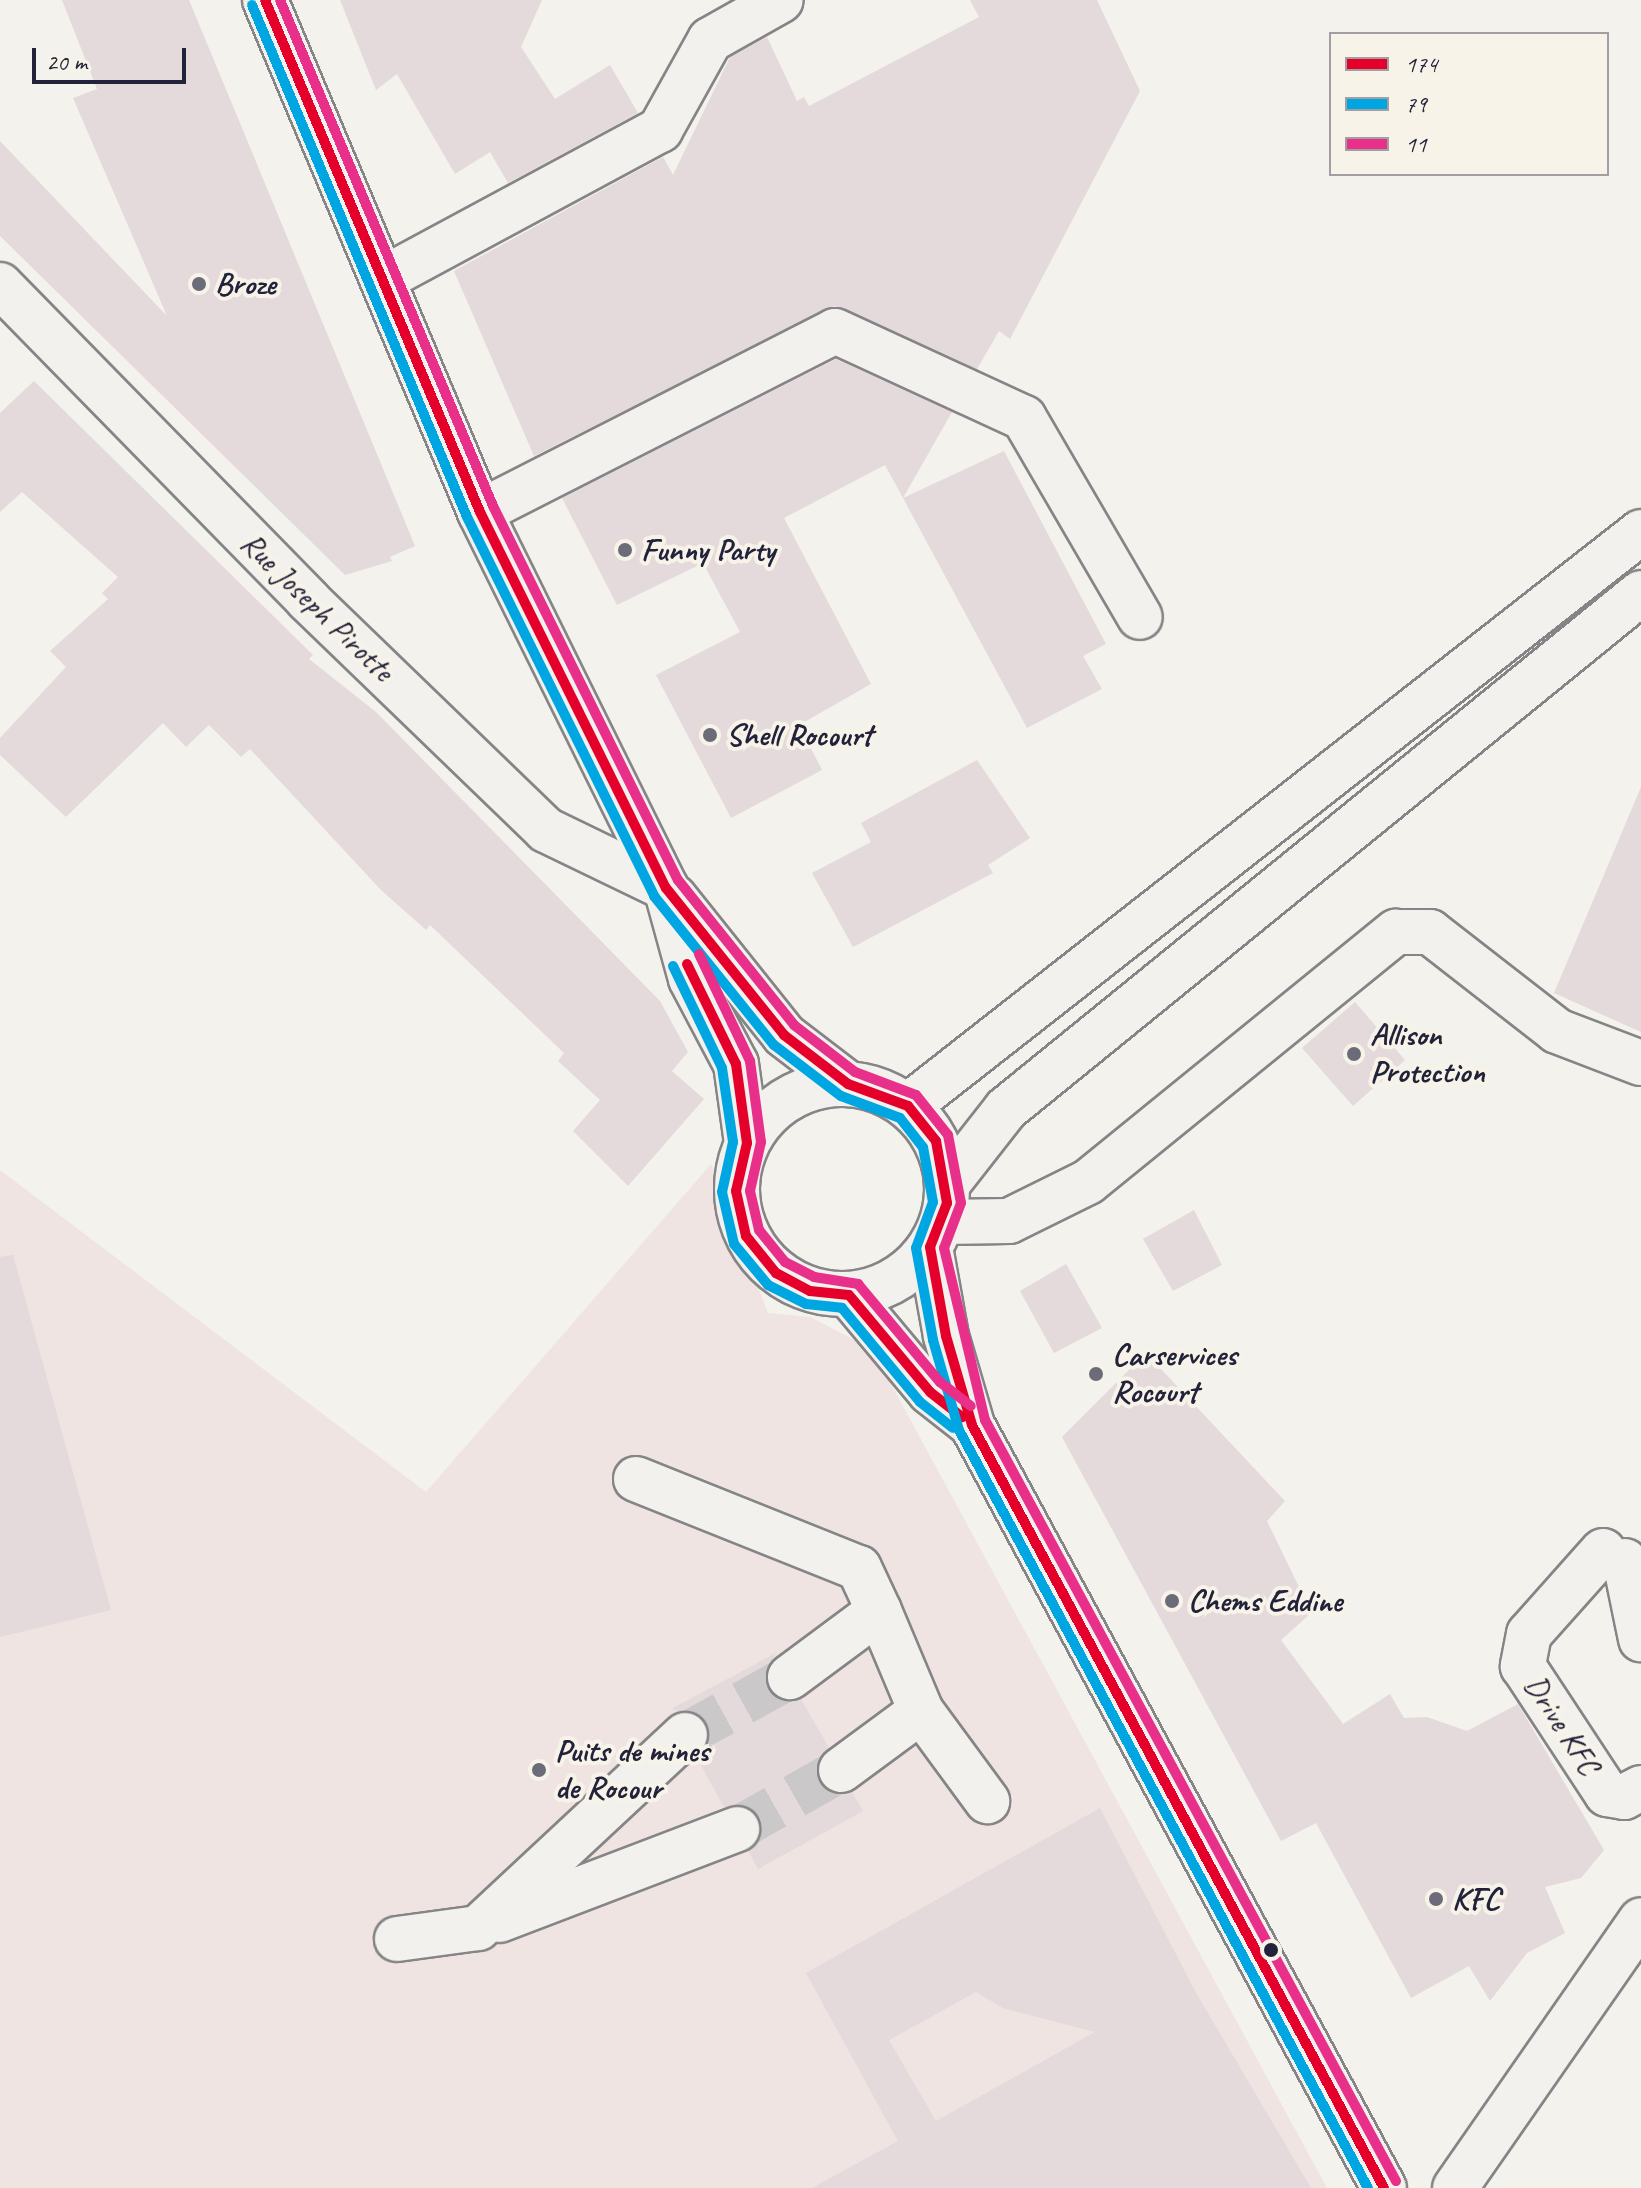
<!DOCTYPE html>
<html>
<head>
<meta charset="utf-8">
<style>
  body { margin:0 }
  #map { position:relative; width:1641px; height:2188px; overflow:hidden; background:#f4f2ec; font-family:Caveat,sans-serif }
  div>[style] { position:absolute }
  .built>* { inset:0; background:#efe4e2 }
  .building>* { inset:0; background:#e4d9db }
  .minor-tunnel>* { height:44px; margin-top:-22px; transform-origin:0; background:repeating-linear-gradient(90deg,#cac8c9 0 44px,transparent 0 66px) }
  .roads { filter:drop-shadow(2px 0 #858486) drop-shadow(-2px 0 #858486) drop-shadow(0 2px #858486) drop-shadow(0 -2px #858486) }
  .minor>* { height:44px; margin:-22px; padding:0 22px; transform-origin:22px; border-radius:22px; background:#f2f1ed }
  .major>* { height:44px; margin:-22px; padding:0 22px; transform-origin:22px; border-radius:22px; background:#f2f1ed }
  .major>.ring { margin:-22px; padding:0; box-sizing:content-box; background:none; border:44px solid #f2f1ed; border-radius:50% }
  .highway>* { height:44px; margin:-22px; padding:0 22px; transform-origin:22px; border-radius:22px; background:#f2f1ed }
  .bus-1>* { height:10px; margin:-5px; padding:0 5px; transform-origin:5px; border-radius:5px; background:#e4002b }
  .bus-2>* { height:10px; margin:-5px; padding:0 5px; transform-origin:5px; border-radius:5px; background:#00a6e2 }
  .bus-3>* { height:10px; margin:-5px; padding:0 5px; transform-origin:5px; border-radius:5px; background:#e8308a }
  .dots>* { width:22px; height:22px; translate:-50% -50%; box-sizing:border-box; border:4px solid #f7f3e8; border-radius:50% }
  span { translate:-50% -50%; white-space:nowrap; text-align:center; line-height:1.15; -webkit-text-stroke:8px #f7f3e8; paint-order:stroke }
  .poi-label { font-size:32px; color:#22223b; font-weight:700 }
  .left { translate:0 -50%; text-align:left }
  .street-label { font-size:32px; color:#22223b }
  .legend { position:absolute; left:1329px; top:32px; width:280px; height:144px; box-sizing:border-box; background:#f7f3e8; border:2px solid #a29fa3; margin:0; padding:10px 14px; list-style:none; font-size:24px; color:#22223b }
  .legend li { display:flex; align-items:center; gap:16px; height:40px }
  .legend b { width:40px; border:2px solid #a29fa3 }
  .scale { position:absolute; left:32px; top:48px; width:154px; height:36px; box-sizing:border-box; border:4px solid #22223b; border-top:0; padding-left:10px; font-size:24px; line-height:28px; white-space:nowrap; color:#22223b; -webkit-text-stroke:6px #f7f3e8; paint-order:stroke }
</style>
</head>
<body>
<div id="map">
  <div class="built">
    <div style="clip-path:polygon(711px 1164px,768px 1313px,810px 1317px,872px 1349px,1327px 2188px,0 2188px,0 1170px,426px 1492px)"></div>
  </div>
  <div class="building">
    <div style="clip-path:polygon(62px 0,189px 0,415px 546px,390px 557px,392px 561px,345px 575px,0 236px,0 141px,167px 316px,73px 98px,97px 89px)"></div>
    <div style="clip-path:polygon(340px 0,542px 0,521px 47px,555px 99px,610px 65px,638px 113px,508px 183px,490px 152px,455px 174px,397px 74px,376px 90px)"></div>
    <div style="clip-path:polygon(970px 0,1097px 0,1140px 91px,1010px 339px,999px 331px,977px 369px,834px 306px,534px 456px,454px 271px,663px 157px,673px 175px,730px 57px,767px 37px,797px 101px,804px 97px,809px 106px,979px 17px)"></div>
    <div style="clip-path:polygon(836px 359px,952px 412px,903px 498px,885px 465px,784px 518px,871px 684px,799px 725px,822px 770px,731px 818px,656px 675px,740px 632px,703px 563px,617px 605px,562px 498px)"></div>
    <div style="clip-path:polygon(34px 381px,313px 655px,309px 659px,376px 712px,660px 1001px,688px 1052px,672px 1071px,704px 1099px,628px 1186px,573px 1131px,600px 1100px,558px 1061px,564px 1053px,430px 925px,426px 930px,381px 890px,250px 749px,241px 757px,209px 725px,186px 747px,163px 723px,66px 817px,0 755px,0 738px,66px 667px,50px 651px,108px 599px,102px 593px,118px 577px,22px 492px,0 512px,0 413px)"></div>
    <div style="clip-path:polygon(1004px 451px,1106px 644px,1083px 656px,1102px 689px,1027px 728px,903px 498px)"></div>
    <div style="clip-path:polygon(977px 760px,1030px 838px,988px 865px,993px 873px,853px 947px,812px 873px,871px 842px,861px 823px)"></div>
    <div style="clip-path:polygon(1641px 787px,1641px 1032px,1554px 993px)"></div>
    <div style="clip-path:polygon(1355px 1002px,1405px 1060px,1353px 1106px,1302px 1048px)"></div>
    <div style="clip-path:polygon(1194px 1210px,1222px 1265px,1173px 1291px,1143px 1239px)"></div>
    <div style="clip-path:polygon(13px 1255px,111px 1610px,0 1637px,0 1257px)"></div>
    <div style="clip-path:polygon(1066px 1264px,1102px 1328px,1054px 1353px,1020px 1291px)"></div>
    <div style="clip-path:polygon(1146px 1353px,1285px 1501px,1267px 1521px,1300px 1589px,1293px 1597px,1310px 1614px,1281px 1640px,1343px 1724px,1390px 1694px,1404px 1718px,1427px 1717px,1467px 1731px,1518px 1704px,1604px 1850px,1581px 1878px,1545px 1887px,1565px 1933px,1527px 1953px,1490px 2001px,1469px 1966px,1411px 1998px,1316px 1823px,1281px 1841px,1062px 1437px)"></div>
    <div style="clip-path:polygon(776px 1653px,767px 1668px,770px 1691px,781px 1700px,801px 1699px,829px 1748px,818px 1761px,820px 1784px,832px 1793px,852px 1792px,863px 1811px,758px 1869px,748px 1851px,761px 1834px,760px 1819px,742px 1805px,724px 1807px,697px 1758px,709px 1742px,704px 1719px,671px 1709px)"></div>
    <div style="clip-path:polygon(evenodd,1100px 1808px,1195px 1991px,1311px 2188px,812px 2188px,898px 2141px,806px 1973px,1100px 1808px,976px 1992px,1003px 2008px,1095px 2032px,936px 2121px,889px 2040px,976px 1992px)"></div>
  </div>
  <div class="minor-tunnel">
    <div style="left:685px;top:1735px;width:120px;rotate:-28.9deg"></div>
    <div style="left:737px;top:1829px;width:120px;rotate:-29.6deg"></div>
  </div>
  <div class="roads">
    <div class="minor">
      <div style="left:383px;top:279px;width:315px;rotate:-28.3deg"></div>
      <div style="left:660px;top:130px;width:103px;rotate:-60.9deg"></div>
      <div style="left:710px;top:40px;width:81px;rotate:-29.4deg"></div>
      <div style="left:0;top:285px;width:441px;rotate:45.6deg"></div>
      <div style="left:308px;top:600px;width:331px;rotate:44deg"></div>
      <div style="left:546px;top:830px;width:133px;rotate:25.8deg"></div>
      <div style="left:480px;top:512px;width:398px;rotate:-27deg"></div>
      <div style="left:835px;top:331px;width:208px;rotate:24.7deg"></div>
      <div style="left:1024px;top:418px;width:230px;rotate:59.8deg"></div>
      <div style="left:943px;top:1222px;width:66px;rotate:-0.9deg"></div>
      <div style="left:1009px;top:1221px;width:88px;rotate:-26.3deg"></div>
      <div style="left:1088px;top:1182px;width:397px;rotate:-39.1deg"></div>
      <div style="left:1396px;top:932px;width:34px"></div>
      <div style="left:1430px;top:932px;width:161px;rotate:37.9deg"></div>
      <div style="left:1557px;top:1031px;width:90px;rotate:20.9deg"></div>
      <div style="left:636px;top:1479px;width:240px;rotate:21.8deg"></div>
      <div style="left:859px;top:1568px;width:47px;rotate:65.1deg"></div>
      <div style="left:879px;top:1611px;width:111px;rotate:143.4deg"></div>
      <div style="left:1603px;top:1551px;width:111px;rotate:131.7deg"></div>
      <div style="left:1529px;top:1634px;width:33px;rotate:101deg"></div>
      <div style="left:1523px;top:1666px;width:153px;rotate:56.7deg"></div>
      <div style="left:1607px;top:1794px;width:17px;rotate:10deg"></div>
      <div style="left:1624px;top:1797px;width:19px;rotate:-28deg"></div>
      <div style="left:1625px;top:1561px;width:80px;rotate:78.4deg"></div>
      <div style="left:879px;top:1611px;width:108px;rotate:67.2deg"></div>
      <div style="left:921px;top:1711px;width:112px;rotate:53.7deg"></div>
      <div style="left:841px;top:1770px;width:99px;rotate:-36.4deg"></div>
      <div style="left:499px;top:1920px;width:255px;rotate:-20.9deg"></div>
      <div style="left:397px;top:1939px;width:82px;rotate:-7.7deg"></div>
      <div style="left:478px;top:1928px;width:283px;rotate:-43deg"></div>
      <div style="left:1455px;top:2188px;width:326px;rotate:-55.2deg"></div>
    </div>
    <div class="major">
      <div style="left:265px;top:0;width:555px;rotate:67.22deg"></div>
      <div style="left:480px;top:512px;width:419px;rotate:63.7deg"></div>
      <div style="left:666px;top:888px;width:94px;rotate:74.6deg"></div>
      <div style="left:691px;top:979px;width:96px;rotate:62.1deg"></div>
      <div style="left:736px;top:1064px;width:80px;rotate:82.1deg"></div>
      <div style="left:674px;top:897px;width:176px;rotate:51.4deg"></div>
      <div style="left:784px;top:1035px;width:81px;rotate:37.4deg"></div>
      <div class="ring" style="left:737px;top:1084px;width:166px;height:166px"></div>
      <div style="left:930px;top:1247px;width:90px;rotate:79.8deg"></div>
      <div style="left:946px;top:1336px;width:93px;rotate:73.7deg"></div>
      <div style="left:972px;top:1425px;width:867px;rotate:61.63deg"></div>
      <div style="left:849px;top:1295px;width:126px;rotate:50.1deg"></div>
      <div style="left:930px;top:1392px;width:53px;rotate:38.2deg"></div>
    </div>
    <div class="highway">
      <div style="left:908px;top:1106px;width:931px;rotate:-38.06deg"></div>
      <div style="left:948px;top:1183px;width:94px;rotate:-51.9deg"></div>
      <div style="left:1006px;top:1109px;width:818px;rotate:-39.1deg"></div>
    </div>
  </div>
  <div class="bus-1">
    <div style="left:265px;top:0;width:555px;rotate:67.22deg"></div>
    <div style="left:480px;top:512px;width:419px;rotate:63.7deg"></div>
    <div style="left:666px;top:888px;width:189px;rotate:51.2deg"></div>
    <div style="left:784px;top:1035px;width:81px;rotate:37.4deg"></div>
    <div style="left:848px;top:1084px;width:64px;rotate:20.1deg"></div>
    <div style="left:908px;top:1106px;width:45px;rotate:51.3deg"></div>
    <div style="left:936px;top:1141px;width:63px;rotate:79.9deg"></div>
    <div style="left:947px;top:1203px;width:47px;rotate:111.1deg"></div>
    <div style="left:687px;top:964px;width:111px;rotate:63.9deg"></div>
    <div style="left:736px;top:1064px;width:80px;rotate:82.1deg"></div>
    <div style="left:747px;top:1143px;width:49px;rotate:102.9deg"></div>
    <div style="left:736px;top:1191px;width:46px;rotate:77.5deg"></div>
    <div style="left:746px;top:1236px;width:48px;rotate:51deg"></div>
    <div style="left:776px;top:1273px;width:38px;rotate:28deg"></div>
    <div style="left:810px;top:1291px;width:39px;rotate:6deg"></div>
    <div style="left:930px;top:1247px;width:90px;rotate:79.8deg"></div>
    <div style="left:946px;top:1336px;width:93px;rotate:73.7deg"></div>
    <div style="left:972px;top:1425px;width:867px;rotate:61.63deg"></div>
    <div style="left:849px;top:1295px;width:126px;rotate:50.1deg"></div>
    <div style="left:930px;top:1392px;width:41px;rotate:38deg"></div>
  </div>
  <div class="bus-2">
    <div style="left:252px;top:5px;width:555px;rotate:67.22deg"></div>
    <div style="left:467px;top:517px;width:423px;rotate:63.7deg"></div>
    <div style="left:654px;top:896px;width:191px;rotate:51.2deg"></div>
    <div style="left:774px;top:1045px;width:84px;rotate:37.3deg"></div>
    <div style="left:841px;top:1096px;width:63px;rotate:20.4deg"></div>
    <div style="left:900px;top:1118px;width:37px;rotate:52deg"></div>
    <div style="left:923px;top:1147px;width:56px;rotate:79.7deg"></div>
    <div style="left:933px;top:1202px;width:49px;rotate:110.3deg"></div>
    <div style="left:916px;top:1248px;width:94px;rotate:79.5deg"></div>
    <div style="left:933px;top:1340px;width:94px;rotate:73.9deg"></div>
    <div style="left:959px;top:1430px;width:861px;rotate:61.65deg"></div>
    <div style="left:673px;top:966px;width:113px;rotate:64.3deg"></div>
    <div style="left:722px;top:1068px;width:75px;rotate:81.5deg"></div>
    <div style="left:733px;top:1142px;width:51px;rotate:102.4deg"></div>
    <div style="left:722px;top:1192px;width:53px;rotate:77deg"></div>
    <div style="left:734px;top:1244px;width:53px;rotate:50.3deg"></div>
    <div style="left:768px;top:1285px;width:42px;rotate:26.6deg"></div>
    <div style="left:806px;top:1304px;width:36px;rotate:6deg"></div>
    <div style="left:842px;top:1308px;width:122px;rotate:50.3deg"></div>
    <div style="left:920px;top:1402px;width:42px;rotate:38.2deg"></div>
  </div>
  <div class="bus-3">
    <div style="left:280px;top:0;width:549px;rotate:67.17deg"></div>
    <div style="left:493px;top:506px;width:417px;rotate:63.7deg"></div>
    <div style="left:678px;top:880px;width:186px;rotate:51.3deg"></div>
    <div style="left:794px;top:1025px;width:77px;rotate:37.6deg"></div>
    <div style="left:855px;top:1072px;width:65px;rotate:20.7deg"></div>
    <div style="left:916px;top:1095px;width:51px;rotate:51.3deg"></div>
    <div style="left:948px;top:1135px;width:69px;rotate:79.2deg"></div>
    <div style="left:961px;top:1203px;width:48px;rotate:110.7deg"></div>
    <div style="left:944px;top:1248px;width:177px;rotate:76.6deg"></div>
    <div style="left:985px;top:1420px;width:865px;rotate:61.63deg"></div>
    <div style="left:699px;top:954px;width:119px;rotate:64.5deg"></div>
    <div style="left:750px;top:1061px;width:82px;rotate:82.3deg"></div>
    <div style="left:761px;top:1142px;width:50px;rotate:102.7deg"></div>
    <div style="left:750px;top:1191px;width:40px;rotate:77deg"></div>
    <div style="left:759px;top:1230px;width:41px;rotate:50.9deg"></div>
    <div style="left:785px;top:1262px;width:33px;rotate:27deg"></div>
    <div style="left:814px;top:1277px;width:45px;rotate:9deg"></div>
    <div style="left:858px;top:1284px;width:128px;rotate:50.1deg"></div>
    <div style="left:940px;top:1382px;width:39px;rotate:38deg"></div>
  </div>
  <div class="dots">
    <div style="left:199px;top:284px;background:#6c6b79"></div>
    <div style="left:625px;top:550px;background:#6c6b79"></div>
    <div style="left:710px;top:735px;background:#6c6b79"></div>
    <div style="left:1354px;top:1054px;background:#6c6b79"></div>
    <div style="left:1096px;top:1374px;background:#6c6b79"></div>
    <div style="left:1172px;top:1601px;background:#6c6b79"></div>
    <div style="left:539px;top:1770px;background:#6c6b79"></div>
    <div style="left:1436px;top:1899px;background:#6c6b79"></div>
    <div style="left:1271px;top:1950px;background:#22223b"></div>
  </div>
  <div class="poi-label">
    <span class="left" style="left:215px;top:284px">Broze</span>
    <span class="left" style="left:641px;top:550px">Funny Party</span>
    <span class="left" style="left:726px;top:735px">Shell Rocourt</span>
    <span class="left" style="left:1370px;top:1054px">Allison<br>Protection</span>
    <span class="left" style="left:1112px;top:1374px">Carservices<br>Rocourt</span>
    <span class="left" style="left:1188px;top:1601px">Chems Eddine</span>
    <span class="left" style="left:555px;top:1770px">Puits de mines<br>de Rocour</span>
    <span class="left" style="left:1452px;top:1899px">KFC</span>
  </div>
  <div class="street-label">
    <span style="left:317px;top:607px;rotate:44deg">Rue Joseph Pirotte</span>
    <span style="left:1562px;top:1725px;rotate:57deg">Drive KFC</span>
  </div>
  <ul class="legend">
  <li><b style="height:10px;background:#e4002b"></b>174</li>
  <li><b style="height:10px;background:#00a6e2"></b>79</li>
  <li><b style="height:10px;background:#e8308a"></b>11</li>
  </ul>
  <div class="scale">20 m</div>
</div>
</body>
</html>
